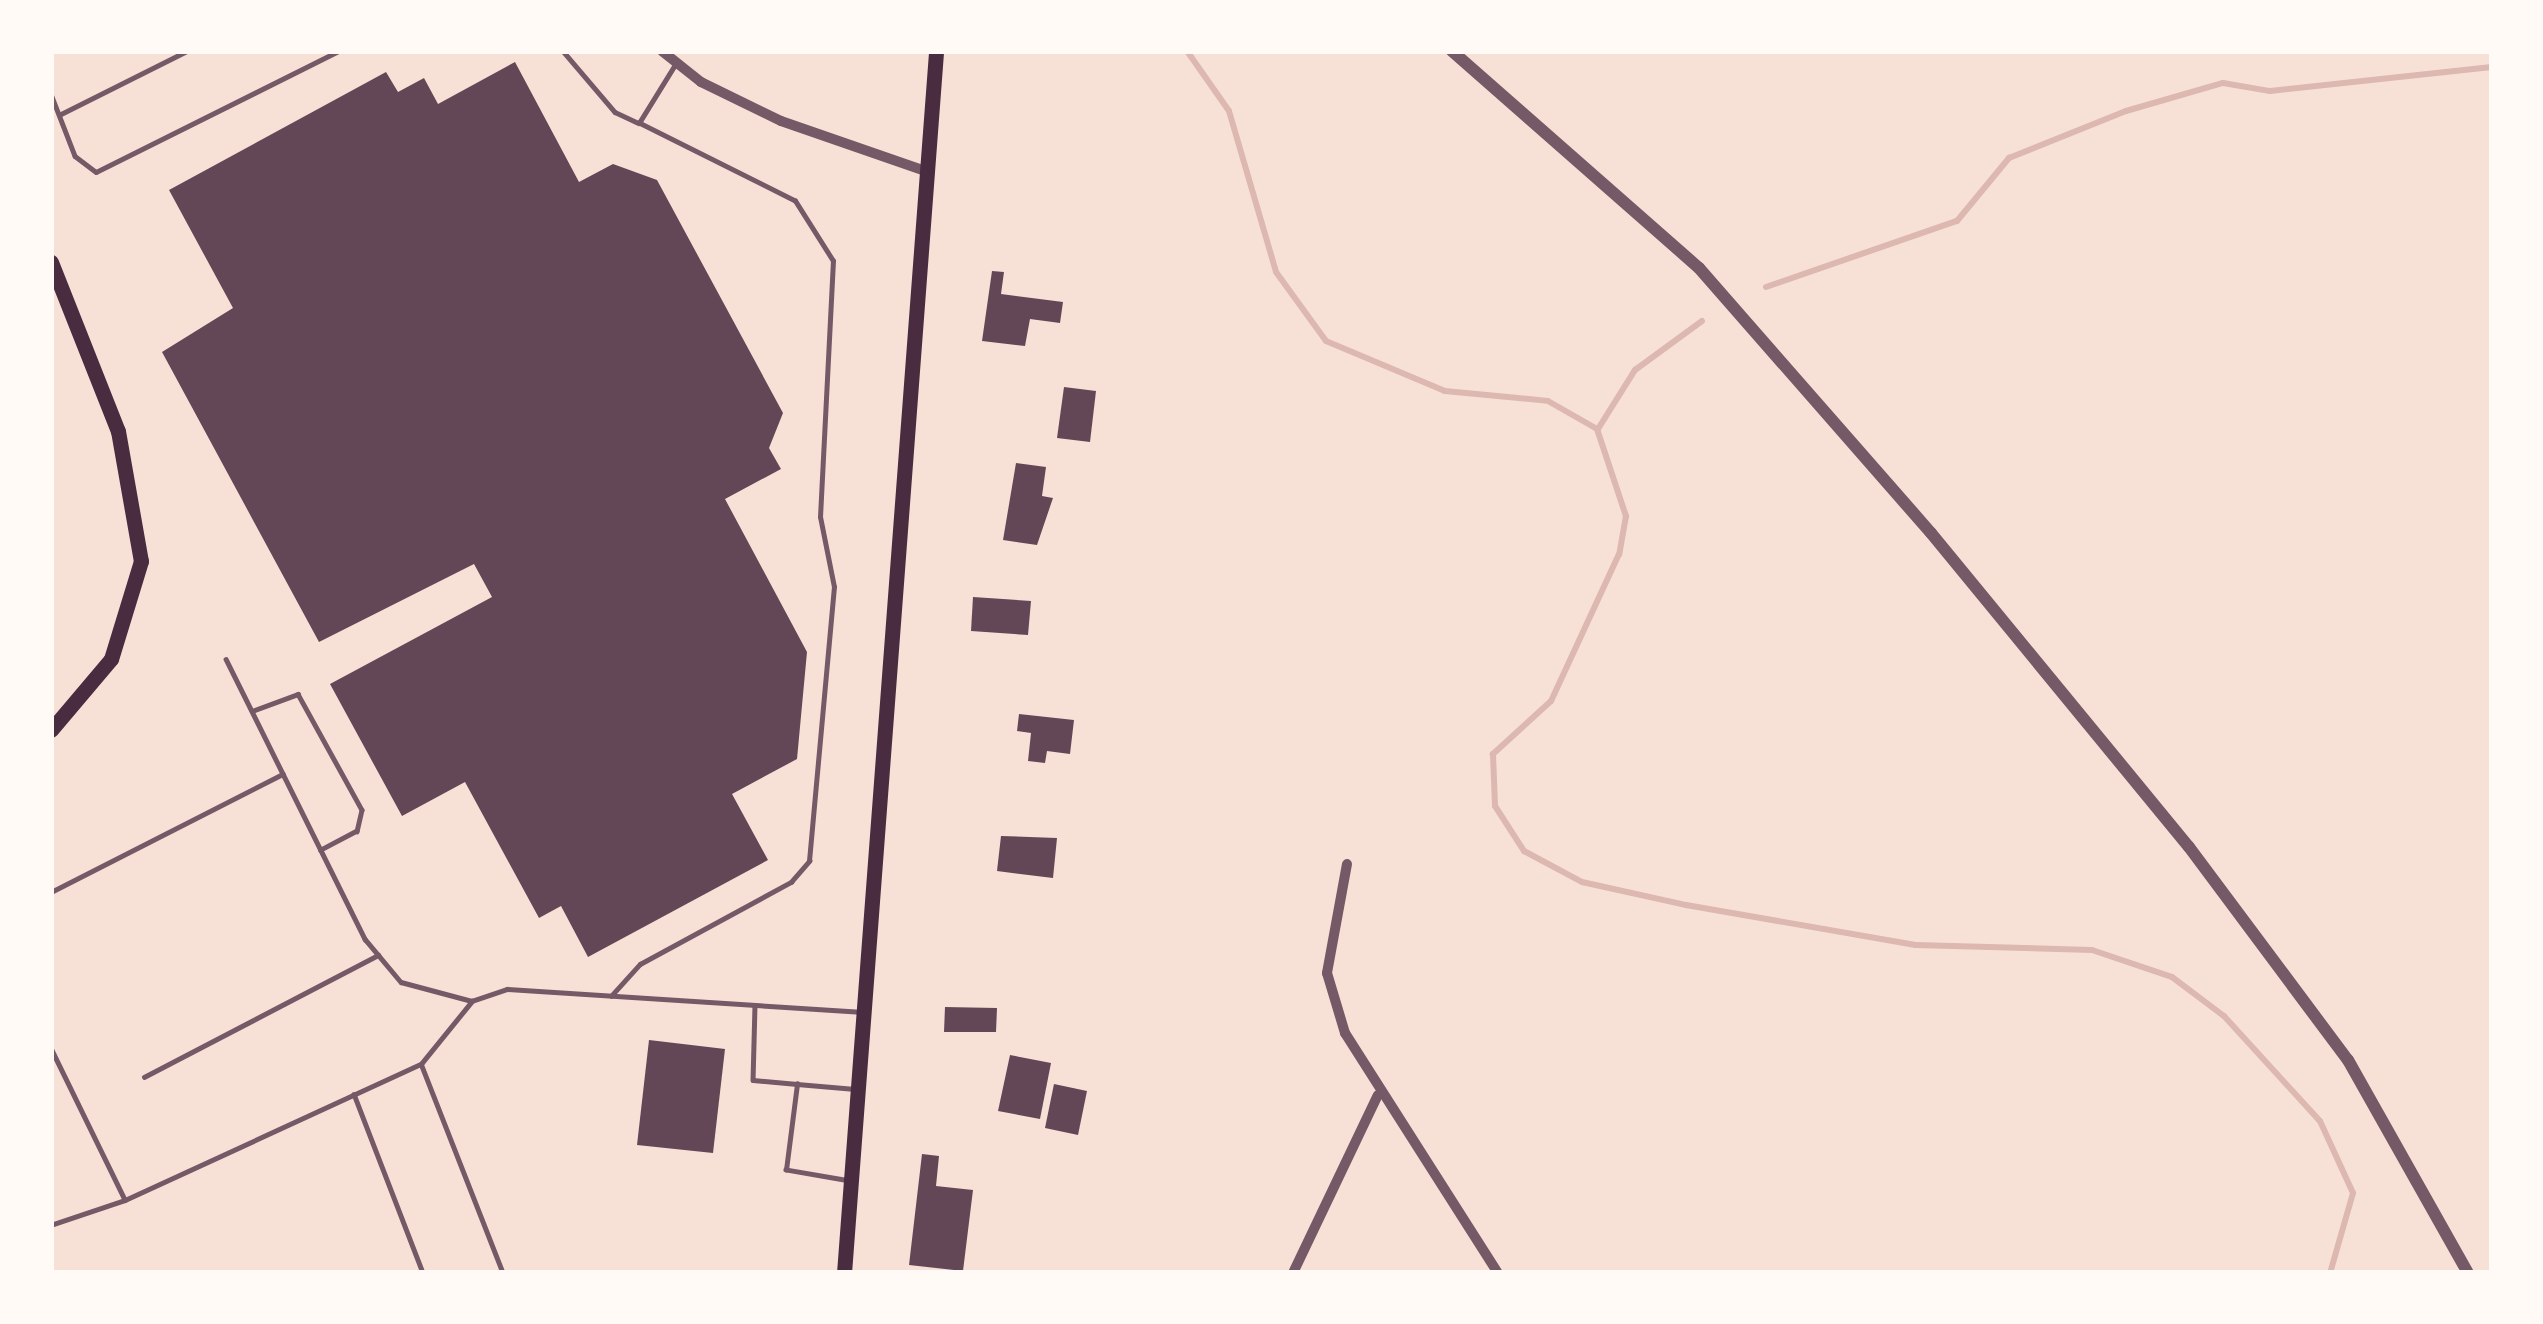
<!DOCTYPE html>
<html>
<head>
<meta charset="utf-8">
<style>
  body { margin:0 }
  #map { position:relative; width:2543px; height:1324px; overflow:hidden; background:#f7e1d7; font-family:"Fira Sans",sans-serif }
  div>[style] { position:absolute }
  .stream>* { height:6px; margin:-3px; padding:0 3px; transform-origin:3px; border-radius:3px; background:#dcb8b0 }
  .building>* { inset:0; background:#644757 }
  .service>* { height:4.5px; margin:-2.25px; padding:0 2.25px; transform-origin:2.25px; border-radius:2.25px; background:#755966 }
  .minor>* { height:10px; margin:-5px; padding:0 5px; transform-origin:5px; border-radius:5px; background:#755966 }
  .tertiary>* { height:12px; margin:-6px; padding:0 6px; transform-origin:6px; border-radius:6px; background:#755966 }
  .secondary>* { height:15px; margin:-7.5px; padding:0 7.5px; transform-origin:7.5px; border-radius:7.5px; background:#4a2c40 }
  span { translate:-50% -50%; white-space:nowrap; text-align:center; line-height:1.15; -webkit-text-stroke:12px #fffaf5; paint-order:stroke }
  .frame { position:absolute; inset:0; border:54px solid #fffaf5; pointer-events:none }
</style>
</head>
<body>
<div id="map">
  <div class="stream">
    <div style="left:1187px;top:51px;width:73px;rotate:55deg"></div>
    <div style="left:1229px;top:111px;width:168px;rotate:73.7deg"></div>
    <div style="left:1276px;top:272px;width:85px;rotate:54.1deg"></div>
    <div style="left:1326px;top:341px;width:129px;rotate:22.8deg"></div>
    <div style="left:1445px;top:391px;width:103px;rotate:5.5deg"></div>
    <div style="left:1548px;top:401px;width:56px;rotate:29.7deg"></div>
    <div style="left:1597px;top:429px;width:92px;rotate:71.6deg"></div>
    <div style="left:1626px;top:516px;width:39px;rotate:100deg"></div>
    <div style="left:1619px;top:554px;width:162px;rotate:114.8deg"></div>
    <div style="left:1551px;top:701px;width:79px;rotate:137.6deg"></div>
    <div style="left:1493px;top:754px;width:52px;rotate:87.8deg"></div>
    <div style="left:1495px;top:806px;width:54px;rotate:57.2deg"></div>
    <div style="left:1524px;top:851px;width:66px;rotate:28.1deg"></div>
    <div style="left:1582px;top:882px;width:107px;rotate:12.5deg"></div>
    <div style="left:1686px;top:905px;width:233px;rotate:9.9deg"></div>
    <div style="left:1916px;top:945px;width:176px;rotate:1.6deg"></div>
    <div style="left:2092px;top:950px;width:84px;rotate:18.6deg"></div>
    <div style="left:2172px;top:977px;width:65px;rotate:36.9deg"></div>
    <div style="left:2224px;top:1016px;width:142px;rotate:47.6deg"></div>
    <div style="left:2320px;top:1121px;width:79px;rotate:65.4deg"></div>
    <div style="left:2353px;top:1193px;width:83px;rotate:106deg"></div>
    <div style="left:1766px;top:287px;width:202px;rotate:-19.1deg"></div>
    <div style="left:1957px;top:221px;width:82px;rotate:-50.5deg"></div>
    <div style="left:2009px;top:158px;width:126px;rotate:-21.9deg"></div>
    <div style="left:2126px;top:111px;width:101px;rotate:-16.1deg"></div>
    <div style="left:2223px;top:83px;width:48px;rotate:9.7deg"></div>
    <div style="left:2270px;top:91px;width:223px;rotate:-6.2deg"></div>
    <div style="left:1598px;top:429px;width:70px;rotate:-57.9deg"></div>
    <div style="left:1635px;top:370px;width:83px;rotate:-36.2deg"></div>
  </div>
  <div class="building">
    <div style="clip-path:polygon(515px 62px,579px 182px,613px 164px,657px 180px,783px 413px,769px 448px,781px 469px,725px 499px,807px 652px,797px 759px,732px 794px,768px 860px,588px 957px,561px 906px,539px 918px,465px 782px,402px 816px,330px 684px,492px 597px,474px 564px,319px 642px,162px 352px,233px 308px,169px 190px,386px 72px,398px 92px,424px 78px,438px 104px)"></div>
    <div style="clip-path:polygon(992px 271px,1004px 272px,1001px 294px,1063px 302px,1060px 323px,1030px 319px,1025px 346px,982px 341px)"></div>
    <div style="clip-path:polygon(1064px 387px,1096px 391px,1090px 442px,1057px 438px)"></div>
    <div style="clip-path:polygon(1016px 463px,1046px 467px,1042px 496px,1053px 498px,1037px 545px,1003px 540px)"></div>
    <div style="clip-path:polygon(973px 597px,1031px 601px,1028px 635px,971px 631px)"></div>
    <div style="clip-path:polygon(1019px 714px,1074px 720px,1070px 754px,1047px 751px,1045px 763px,1028px 761px,1031px 733px,1017px 731px)"></div>
    <div style="clip-path:polygon(1001px 836px,1057px 838px,1053px 878px,997px 871px)"></div>
    <div style="clip-path:polygon(945px 1007px,997px 1008px,996px 1032px,944px 1032px)"></div>
    <div style="clip-path:polygon(649px 1040px,725px 1049px,713px 1153px,637px 1145px)"></div>
    <div style="clip-path:polygon(1010px 1055px,1051px 1063px,1040px 1119px,998px 1111px)"></div>
    <div style="clip-path:polygon(1054px 1084px,1087px 1091px,1078px 1135px,1045px 1128px)"></div>
    <div style="clip-path:polygon(922px 1154px,939px 1156px,936px 1186px,973px 1190px,963px 1271px,909px 1265px)"></div>
  </div>
  <div class="service">
    <div style="left:51px;top:51px;width:1px"></div>
    <div style="left:563px;top:51px;width:80px;rotate:49.6deg"></div>
    <div style="left:615px;top:112px;width:26px;rotate:25deg"></div>
    <div style="left:639px;top:123px;width:70px;rotate:-58.3deg"></div>
    <div style="left:51px;top:94px;width:66px;rotate:68.8deg"></div>
    <div style="left:75px;top:156px;width:26px;rotate:37deg"></div>
    <div style="left:96px;top:172px;width:271px;rotate:-26.5deg"></div>
    <div style="left:59px;top:115px;width:143px;rotate:-26.6deg"></div>
    <div style="left:226px;top:659px;width:313px;rotate:63.6deg"></div>
    <div style="left:365px;top:939px;width:56px;rotate:50.1deg"></div>
    <div style="left:401px;top:982px;width:73px;rotate:15deg"></div>
    <div style="left:252px;top:711px;width:49px;rotate:-20.3deg"></div>
    <div style="left:298px;top:694px;width:132px;rotate:61.1deg"></div>
    <div style="left:362px;top:810px;width:22px;rotate:103deg"></div>
    <div style="left:357px;top:831px;width:41px;rotate:152.2deg"></div>
    <div style="left:51px;top:892px;width:260px;rotate:-27deg"></div>
    <div style="left:611px;top:996px;width:43px;rotate:-47.8deg"></div>
    <div style="left:640px;top:964px;width:172px;rotate:-28.5deg"></div>
    <div style="left:791px;top:882px;width:28px;rotate:-49deg"></div>
    <div style="left:809px;top:861px;width:275px;rotate:-84.8deg"></div>
    <div style="left:834px;top:587px;width:71px;rotate:-101.3deg"></div>
    <div style="left:820px;top:517px;width:256px;rotate:-87.1deg"></div>
    <div style="left:833px;top:261px;width:71px;rotate:-122.3deg"></div>
    <div style="left:795px;top:201px;width:174px;rotate:-153.4deg"></div>
    <div style="left:755px;top:1005px;width:75px;rotate:91.5deg"></div>
    <div style="left:753px;top:1080px;width:44px;rotate:5.2deg"></div>
    <div style="left:51px;top:1048px;width:169px;rotate:64deg"></div>
    <div style="left:422px;top:1066px;width:222px;rotate:68.6deg"></div>
    <div style="left:144px;top:1077px;width:264px;rotate:-27.5deg"></div>
    <div style="left:354px;top:1094px;width:192px;rotate:68.9deg"></div>
    <div style="left:844px;top:1180px;width:59px;rotate:-170.2deg"></div>
    <div style="left:786px;top:1170px;width:87px;rotate:-82.7deg"></div>
    <div style="left:797px;top:1084px;width:58px;rotate:4.9deg"></div>
    <div style="left:51px;top:1225px;width:78px;rotate:-18.7deg"></div>
    <div style="left:125px;top:1200px;width:326px;rotate:-24.7deg"></div>
    <div style="left:421px;top:1064px;width:81px;rotate:-51deg"></div>
    <div style="left:472px;top:1001px;width:37px;rotate:-19deg"></div>
    <div style="left:507px;top:989px;width:353px;rotate:3.7deg"></div>
  </div>
  <div class="minor">
    <div style="left:662px;top:51px;width:50px;rotate:38.5deg"></div>
    <div style="left:701px;top:82px;width:89px;rotate:26deg"></div>
    <div style="left:781px;top:121px;width:152px;rotate:19.1deg"></div>
    <div style="left:1347px;top:864px;width:111px;rotate:100.4deg"></div>
    <div style="left:1327px;top:973px;width:63px;rotate:73.3deg"></div>
    <div style="left:1345px;top:1033px;width:285px;rotate:57.5deg"></div>
    <div style="left:1293px;top:1273px;width:197px;rotate:-64.5deg"></div>
  </div>
  <div class="tertiary">
    <div style="left:1452px;top:51px;width:329px;rotate:41.3deg"></div>
    <div style="left:1699px;top:268px;width:352px;rotate:48.8deg"></div>
    <div style="left:1931px;top:533px;width:406px;rotate:50.6deg"></div>
    <div style="left:2189px;top:847px;width:266px;rotate:53.3deg"></div>
    <div style="left:2348px;top:1060px;width:244px;rotate:60.6deg"></div>
  </div>
  <div class="secondary">
    <div style="left:51px;top:262px;width:182px;rotate:68.4deg"></div>
    <div style="left:118px;top:431px;width:132px;rotate:80deg"></div>
    <div style="left:141px;top:561px;width:102px;rotate:107deg"></div>
    <div style="left:111px;top:659px;width:93px;rotate:130.2deg"></div>
    <div style="left:844px;top:1273px;width:1225px;rotate:-85.69deg"></div>
  </div>
  <div class="frame"></div>
</div>
</body>
</html>
